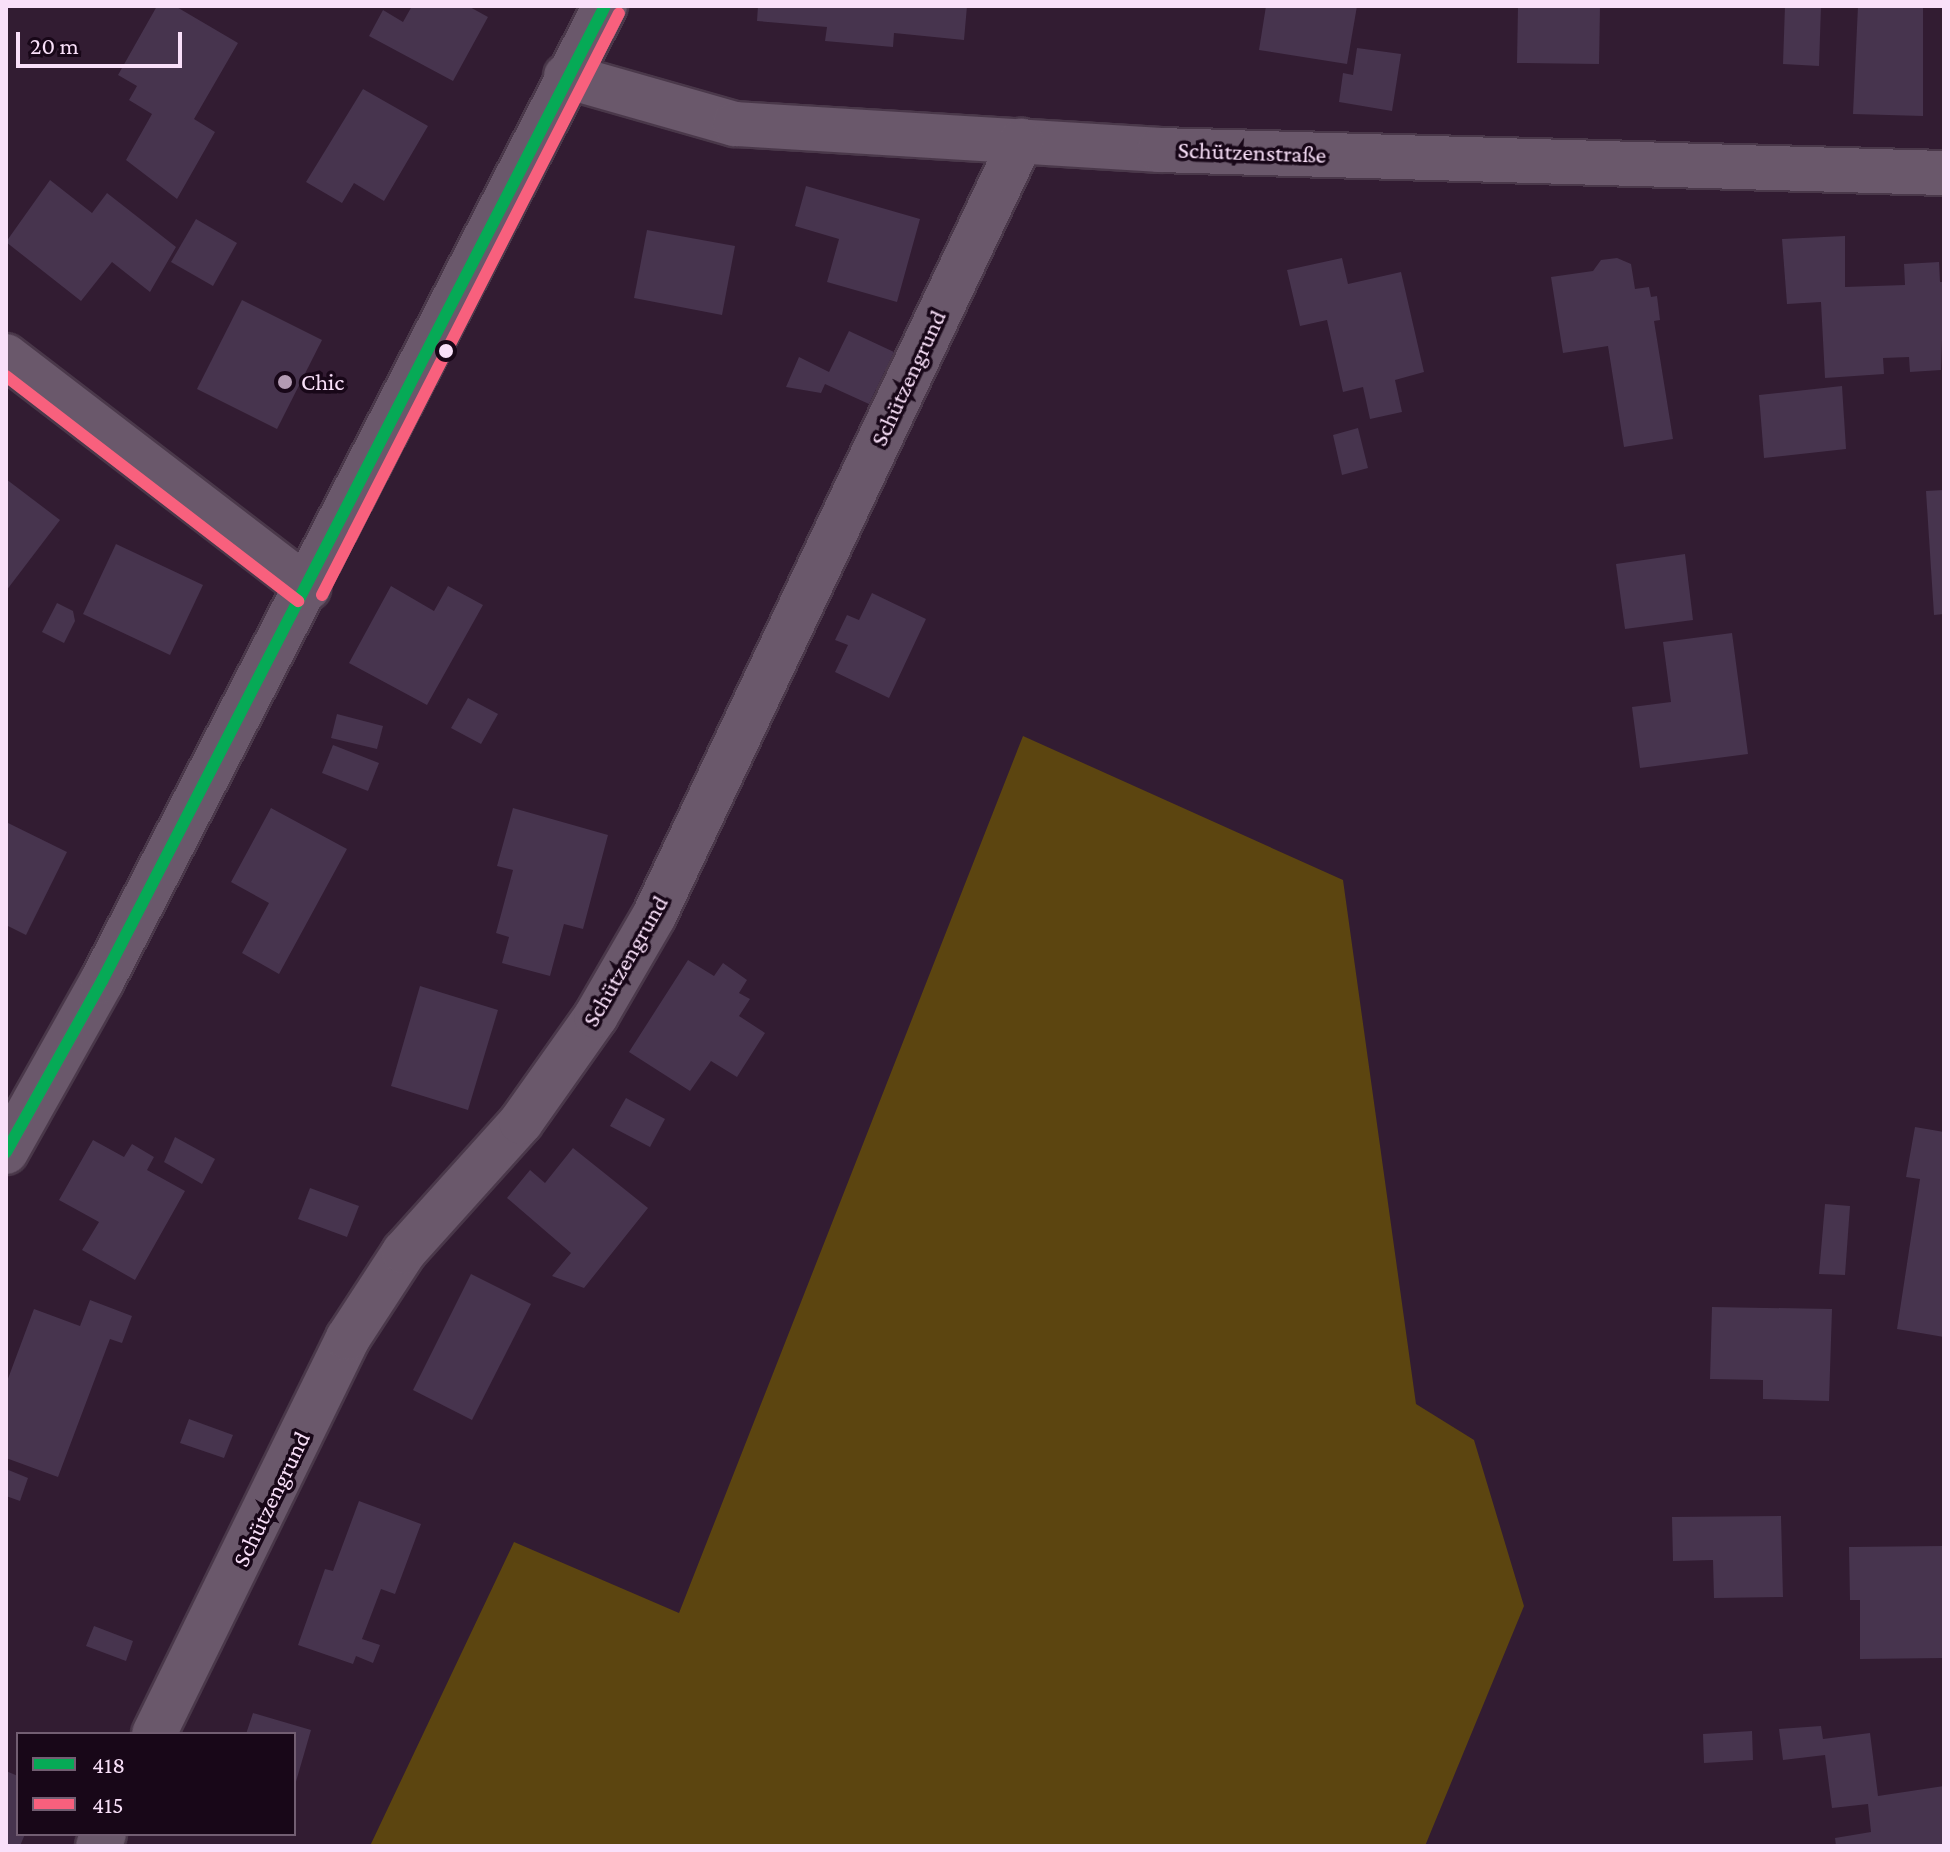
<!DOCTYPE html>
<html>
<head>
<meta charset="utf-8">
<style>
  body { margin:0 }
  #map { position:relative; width:1950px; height:1852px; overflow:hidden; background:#321c32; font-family:"Crimson Pro",serif }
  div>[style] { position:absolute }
  .forest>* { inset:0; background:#5c4510 }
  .building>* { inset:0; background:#47344e }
  .roads { filter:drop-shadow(2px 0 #4a384a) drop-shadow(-2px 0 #4a384a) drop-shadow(0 2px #4a384a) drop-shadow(0 -2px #4a384a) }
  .minor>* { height:44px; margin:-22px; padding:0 22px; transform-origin:22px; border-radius:22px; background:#6a586b }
  .bus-1>* { height:12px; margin:-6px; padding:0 6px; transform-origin:6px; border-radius:6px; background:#06aa56 }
  .bus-2>* { height:12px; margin:-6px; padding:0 6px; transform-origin:6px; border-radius:6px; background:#f8607d }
  .dots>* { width:22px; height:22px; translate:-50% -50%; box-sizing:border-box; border:4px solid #180718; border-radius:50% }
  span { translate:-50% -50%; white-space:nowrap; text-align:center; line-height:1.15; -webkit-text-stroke:7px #180718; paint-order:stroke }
  .street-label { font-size:24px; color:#f9e0f9 }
  .poi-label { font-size:24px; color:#f9e0f9 }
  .left { translate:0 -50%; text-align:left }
  .frame { position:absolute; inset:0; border:8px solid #f9e0f9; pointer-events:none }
  .legend { position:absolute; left:16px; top:1732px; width:280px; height:104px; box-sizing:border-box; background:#180718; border:2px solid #725e72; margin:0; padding:10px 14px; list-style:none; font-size:24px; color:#f9e0f9 }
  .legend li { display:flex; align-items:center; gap:16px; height:40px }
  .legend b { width:40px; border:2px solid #725e72 }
  .scale { position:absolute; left:16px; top:32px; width:166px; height:36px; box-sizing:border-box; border:4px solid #f9e0f9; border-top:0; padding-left:10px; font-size:24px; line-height:28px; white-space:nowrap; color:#f9e0f9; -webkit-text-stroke:6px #180718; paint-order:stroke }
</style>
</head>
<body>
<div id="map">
  <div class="forest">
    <div style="clip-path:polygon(1023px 736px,1343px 880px,1416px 1404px,1474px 1440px,1524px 1606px,1425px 1846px,370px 1846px,514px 1542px,679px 1613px)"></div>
  </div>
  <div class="building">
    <div style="clip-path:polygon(157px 6px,175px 6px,238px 43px,194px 119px,215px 132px,177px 199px,126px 160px,152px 114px,129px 100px,137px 86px,118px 75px)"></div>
    <div style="clip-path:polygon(412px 6px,468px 6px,488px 17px,453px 81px,369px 36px,383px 10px,403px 22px)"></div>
    <div style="clip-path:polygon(758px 6px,967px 6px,964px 40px,894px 33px,893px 47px,825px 41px,827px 27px,757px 21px)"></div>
    <div style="clip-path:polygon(1266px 6px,1357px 6px,1347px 64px,1259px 50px)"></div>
    <div style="clip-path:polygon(1518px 6px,1600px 6px,1599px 64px,1517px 63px)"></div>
    <div style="clip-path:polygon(1785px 6px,1821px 6px,1819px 66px,1783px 64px)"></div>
    <div style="clip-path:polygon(1858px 6px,1923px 6px,1923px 116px,1853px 114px)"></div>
    <div style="clip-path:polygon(1357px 48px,1401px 54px,1392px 111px,1339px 102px,1343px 73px,1353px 75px)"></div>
    <div style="clip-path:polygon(363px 89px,428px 126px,384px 201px,354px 183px,342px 203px,306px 182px)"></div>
    <div style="clip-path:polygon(50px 180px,92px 213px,107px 193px,176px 247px,150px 292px,112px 262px,81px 301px,6px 242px)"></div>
    <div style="clip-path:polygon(806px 186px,920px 219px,897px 302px,827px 282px,839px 239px,795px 226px)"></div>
    <div style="clip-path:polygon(196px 219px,237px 243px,213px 286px,171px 262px)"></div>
    <div style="clip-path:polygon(647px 230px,735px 246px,722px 315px,634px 298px)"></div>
    <div style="clip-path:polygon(1845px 236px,1845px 287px,1905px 285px,1904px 264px,1939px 262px,1940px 282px,1944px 282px,1941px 370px,1910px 372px,1909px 357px,1883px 358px,1884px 374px,1825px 378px,1821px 302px,1787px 304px,1782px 239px)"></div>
    <div style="clip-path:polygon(1342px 258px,1348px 284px,1401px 272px,1424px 372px,1395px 380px,1402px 412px,1370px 419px,1363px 387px,1343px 392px,1327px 320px,1300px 326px,1287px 270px)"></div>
    <div style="clip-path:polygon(1617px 258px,1631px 264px,1635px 289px,1649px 287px,1651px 297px,1657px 296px,1660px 320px,1654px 321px,1673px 439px,1624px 447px,1608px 346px,1563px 353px,1551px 277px,1593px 271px,1601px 260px)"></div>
    <div style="clip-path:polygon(242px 300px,322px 340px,277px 429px,197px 389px)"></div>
    <div style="clip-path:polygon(849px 331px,894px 352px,869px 404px,825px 384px,821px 393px,786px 387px,799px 357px,829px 372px)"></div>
    <div style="clip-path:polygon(1842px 386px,1846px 449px,1764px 458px,1759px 395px)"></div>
    <div style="clip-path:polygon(1358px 428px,1368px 468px,1342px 475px,1333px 435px)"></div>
    <div style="clip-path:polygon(6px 479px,60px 520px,6px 591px)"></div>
    <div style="clip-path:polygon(1944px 490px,1944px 614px,1934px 615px,1926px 491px)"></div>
    <div style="clip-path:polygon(116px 544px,203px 585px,170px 655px,83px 614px)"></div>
    <div style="clip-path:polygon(1685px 554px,1693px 620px,1625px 629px,1616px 564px)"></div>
    <div style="clip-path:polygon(391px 586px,434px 611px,448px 586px,483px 605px,427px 705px,349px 663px)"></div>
    <div style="clip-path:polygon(872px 593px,926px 619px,889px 698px,835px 672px,848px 645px,835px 640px,847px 615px,859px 620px)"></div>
    <div style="clip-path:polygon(57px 603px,73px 611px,75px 621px,64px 643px,42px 632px)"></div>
    <div style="clip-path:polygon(1732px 633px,1748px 754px,1640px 768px,1632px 707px,1671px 702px,1663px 642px)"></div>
    <div style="clip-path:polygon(468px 698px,498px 714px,481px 744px,451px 728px)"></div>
    <div style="clip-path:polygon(337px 714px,383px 726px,377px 749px,331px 738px)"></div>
    <div style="clip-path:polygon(333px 745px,379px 763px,368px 791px,322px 773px)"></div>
    <div style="clip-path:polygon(271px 808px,347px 849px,279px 974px,242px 953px,269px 903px,231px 882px)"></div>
    <div style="clip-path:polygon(513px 808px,608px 835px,583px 929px,564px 924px,550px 976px,502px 963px,509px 937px,496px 933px,513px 870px,497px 866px)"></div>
    <div style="clip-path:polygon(6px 822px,67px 852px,26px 935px,6px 925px)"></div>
    <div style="clip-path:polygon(688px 960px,714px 976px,723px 963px,747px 980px,739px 993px,750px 999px,739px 1016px,765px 1033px,737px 1077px,711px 1061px,690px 1091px,629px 1052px)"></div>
    <div style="clip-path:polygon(420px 986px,498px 1010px,468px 1110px,391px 1086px)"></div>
    <div style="clip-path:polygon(626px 1098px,665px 1119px,650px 1147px,610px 1126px)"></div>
    <div style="clip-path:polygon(1915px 1127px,1944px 1132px,1944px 1337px,1897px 1329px,1920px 1179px,1906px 1177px)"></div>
    <div style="clip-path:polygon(175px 1137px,215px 1159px,202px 1184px,164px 1162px)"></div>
    <div style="clip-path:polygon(93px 1140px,124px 1157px,132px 1144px,154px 1157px,147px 1170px,185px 1191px,135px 1280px,82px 1250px,99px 1222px,59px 1200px)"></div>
    <div style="clip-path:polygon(573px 1148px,648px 1208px,584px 1288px,552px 1276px,571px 1253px,507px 1198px,530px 1170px,545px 1183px)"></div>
    <div style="clip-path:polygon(310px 1188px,359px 1206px,347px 1237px,298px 1219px)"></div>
    <div style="clip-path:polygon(1825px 1204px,1850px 1206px,1845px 1275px,1819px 1274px)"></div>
    <div style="clip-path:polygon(471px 1274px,531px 1304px,472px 1420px,413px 1390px)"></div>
    <div style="clip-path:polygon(90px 1300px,132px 1316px,122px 1343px,110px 1339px,58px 1477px,6px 1458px,6px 1384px,34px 1309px,80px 1326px)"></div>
    <div style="clip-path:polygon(1712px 1307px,1832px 1309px,1829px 1401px,1763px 1399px,1763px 1380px,1710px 1379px)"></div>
    <div style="clip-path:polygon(189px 1419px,233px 1435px,224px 1458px,180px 1443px)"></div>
    <div style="clip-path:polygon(6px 1469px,28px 1478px,20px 1501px,6px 1496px)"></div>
    <div style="clip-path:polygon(359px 1501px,421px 1524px,395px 1594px,381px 1589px,362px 1639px,380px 1645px,373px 1663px,356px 1656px,353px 1664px,298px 1645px,325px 1569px,333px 1571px)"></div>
    <div style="clip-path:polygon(1781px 1516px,1783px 1597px,1714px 1598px,1713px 1560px,1673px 1561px,1672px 1517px)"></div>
    <div style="clip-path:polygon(1944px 1546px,1944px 1658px,1860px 1659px,1860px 1600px,1850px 1600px,1849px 1547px)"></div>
    <div style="clip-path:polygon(94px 1626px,133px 1641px,126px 1661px,86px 1646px)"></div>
    <div style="clip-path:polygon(253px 1713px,311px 1730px,295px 1785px,294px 1734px,246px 1734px)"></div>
    <div style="clip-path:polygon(1821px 1726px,1823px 1739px,1870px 1733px,1878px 1796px,1944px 1786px,1944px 1846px,1836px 1846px,1835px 1838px,1871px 1832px,1868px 1804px,1832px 1808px,1825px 1755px,1783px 1760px,1779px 1729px)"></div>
    <div style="clip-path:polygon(1752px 1731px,1753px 1760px,1704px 1763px,1703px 1734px)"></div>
    <div style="clip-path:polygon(6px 1771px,18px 1776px,18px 1834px,25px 1834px,20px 1846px,6px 1846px)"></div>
  </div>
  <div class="roads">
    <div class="minor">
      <div style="left:566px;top:76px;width:176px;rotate:15.9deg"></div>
      <div style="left:735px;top:124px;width:425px;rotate:3.5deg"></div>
      <div style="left:1159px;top:150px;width:785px;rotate:1.68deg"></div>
      <div style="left:6px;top:356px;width:381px;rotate:37.5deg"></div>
      <div style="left:6px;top:1152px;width:196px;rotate:-60.7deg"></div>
      <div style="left:102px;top:981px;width:1097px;rotate:-62.71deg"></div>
      <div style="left:154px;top:1734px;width:441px;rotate:-63.9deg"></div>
      <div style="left:348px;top:1338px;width:103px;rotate:-56.9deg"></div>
      <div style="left:404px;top:1252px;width:175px;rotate:-48deg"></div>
      <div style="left:521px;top:1122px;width:130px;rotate:-54.7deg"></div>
      <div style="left:596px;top:1016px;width:116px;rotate:-59.9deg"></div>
      <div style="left:654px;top:916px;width:858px;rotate:-64.66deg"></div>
      <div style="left:98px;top:1846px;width:13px;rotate:-63deg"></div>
    </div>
  </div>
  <div class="bus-1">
    <div style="left:6px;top:1152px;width:196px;rotate:-60.7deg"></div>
    <div style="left:102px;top:981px;width:1097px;rotate:-62.71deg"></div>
  </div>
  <div class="bus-2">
    <div style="left:6px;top:376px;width:369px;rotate:37.6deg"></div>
    <div style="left:322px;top:595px;width:653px;rotate:-62.96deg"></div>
  </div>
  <div class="dots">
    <div style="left:446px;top:351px;background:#f9e0f9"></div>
    <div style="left:285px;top:382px;background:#b39bb3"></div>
  </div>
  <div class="street-label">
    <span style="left:1252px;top:152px;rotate:2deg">Schützenstraße</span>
    <span style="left:908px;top:378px;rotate:-65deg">Schützengrund</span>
    <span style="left:625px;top:961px;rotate:-60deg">Schützengrund</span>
    <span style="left:271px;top:1499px;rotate:-64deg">Schützengrund</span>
  </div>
  <div class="poi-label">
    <span class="left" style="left:301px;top:382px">Chic</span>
  </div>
  <div class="frame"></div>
  <ul class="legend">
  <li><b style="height:10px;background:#06aa56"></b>418</li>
  <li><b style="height:10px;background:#f8607d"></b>415</li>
  </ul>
  <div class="scale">20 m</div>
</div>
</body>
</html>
